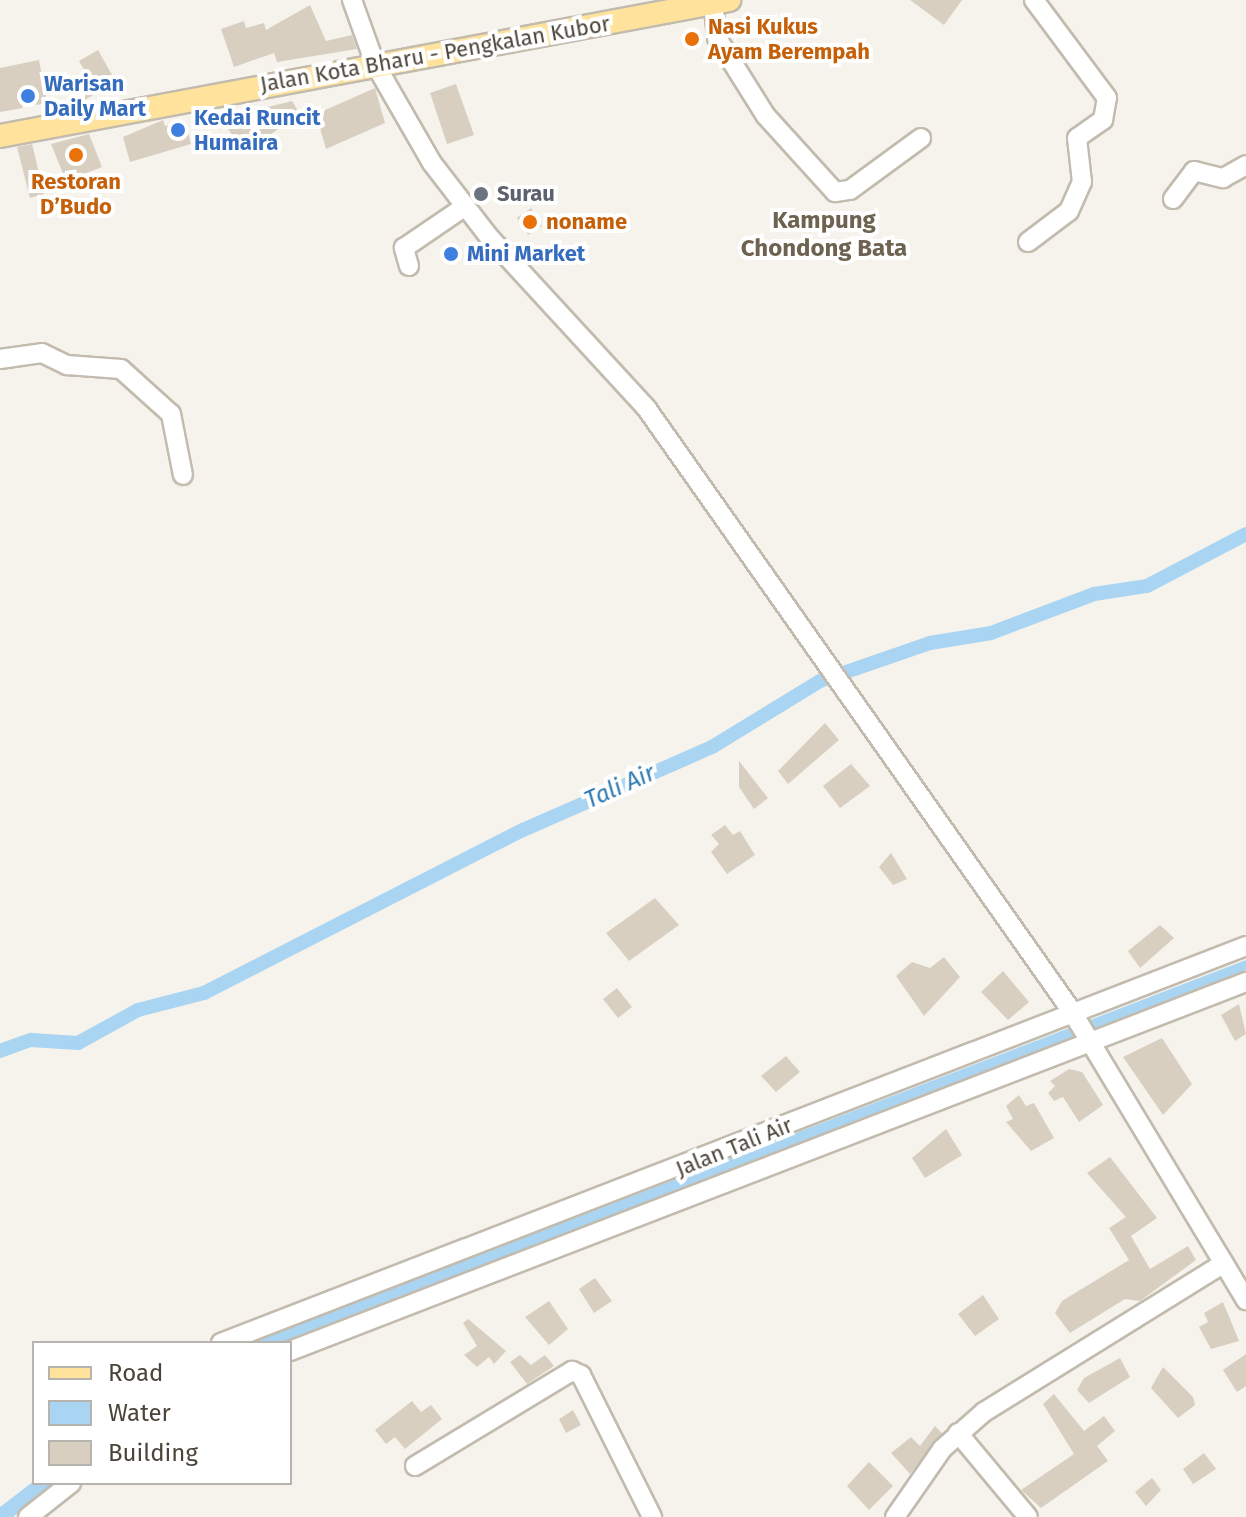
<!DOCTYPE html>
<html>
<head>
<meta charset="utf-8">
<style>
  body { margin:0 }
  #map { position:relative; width:1246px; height:1517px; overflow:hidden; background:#f6f3ec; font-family:"Fira Sans",sans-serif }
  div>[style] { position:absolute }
  .water>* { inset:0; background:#a9d4f2 }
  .canal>* { height:14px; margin:-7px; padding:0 7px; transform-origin:7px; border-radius:7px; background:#a9d4f2 }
  .building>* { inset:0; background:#d8cfc1 }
  .roads { filter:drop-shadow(2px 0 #c2bbae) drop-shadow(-2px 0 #c2bbae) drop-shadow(0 2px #c2bbae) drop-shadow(0 -2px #c2bbae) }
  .minor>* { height:18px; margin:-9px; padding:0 9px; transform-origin:9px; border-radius:9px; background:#fff }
  .major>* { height:22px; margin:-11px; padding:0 11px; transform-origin:11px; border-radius:11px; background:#ffe39c }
  .dots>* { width:22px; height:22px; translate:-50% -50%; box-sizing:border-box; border:4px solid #fff; border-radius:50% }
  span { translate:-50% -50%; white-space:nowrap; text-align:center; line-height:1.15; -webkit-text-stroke:8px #fff; paint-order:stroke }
  .food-label { font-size:22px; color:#c56008; font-weight:700 }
  .left { translate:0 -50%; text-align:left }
  .street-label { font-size:22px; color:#4b4439 }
  .shop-label { font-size:22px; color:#366cbe; font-weight:700 }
  .worship-label { font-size:22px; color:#5b616d; font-weight:700 }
  .neighbourhood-label { font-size:24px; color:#6e6250; font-weight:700 }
  .water-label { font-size:24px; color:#2e7ab2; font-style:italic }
  .legend { position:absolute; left:32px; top:1341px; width:260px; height:144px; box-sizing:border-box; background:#fff; border:2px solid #b7b4b0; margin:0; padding:10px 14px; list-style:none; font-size:24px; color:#4b4439 }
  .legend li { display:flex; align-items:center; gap:16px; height:40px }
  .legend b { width:40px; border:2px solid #b7b4b0 }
</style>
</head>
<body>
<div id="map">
  <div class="water">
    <div style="clip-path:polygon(1246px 960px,1246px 970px,1174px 1001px,430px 1291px,284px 1343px,250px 1343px)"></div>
    <div style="clip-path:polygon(34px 1481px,56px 1483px,13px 1517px,0 1517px,0 1507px)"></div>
  </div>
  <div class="canal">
    <div style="left:0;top:1051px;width:33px;rotate:-20deg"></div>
    <div style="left:31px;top:1040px;width:47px;rotate:3.7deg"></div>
    <div style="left:78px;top:1043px;width:68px;rotate:-28.8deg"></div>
    <div style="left:138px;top:1010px;width:68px;rotate:-14.4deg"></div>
    <div style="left:204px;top:993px;width:358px;rotate:-27.1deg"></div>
    <div style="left:523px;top:830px;width:206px;rotate:-23.7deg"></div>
    <div style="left:712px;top:747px;width:127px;rotate:-31.4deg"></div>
    <div style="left:820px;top:681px;width:116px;rotate:-19.1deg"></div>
    <div style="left:930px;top:643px;width:62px;rotate:-9.3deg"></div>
    <div style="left:991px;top:633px;width:110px;rotate:-20.7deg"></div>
    <div style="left:1094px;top:594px;width:54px;rotate:-8.6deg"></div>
    <div style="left:1147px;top:586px;width:112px;rotate:-27.7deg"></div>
  </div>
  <div class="building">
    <div style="clip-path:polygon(910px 0,962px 0,944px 25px)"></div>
    <div style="clip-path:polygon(310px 5px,326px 41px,352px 35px,357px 49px,277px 62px,274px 53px,234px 67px,221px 29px,244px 21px,246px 28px,264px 23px,266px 30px)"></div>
    <div style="clip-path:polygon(98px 50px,116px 82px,81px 102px,69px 83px,86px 73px,79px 61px)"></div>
    <div style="clip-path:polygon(39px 60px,47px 103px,36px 105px,30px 91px,19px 94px,23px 108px,0 112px,0 68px)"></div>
    <div style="clip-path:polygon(456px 84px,474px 135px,447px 144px,430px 93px)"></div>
    <div style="clip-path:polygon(375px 88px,385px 123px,326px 149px,316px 114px)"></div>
    <div style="clip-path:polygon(292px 101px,300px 114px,245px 152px,228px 129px,256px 110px)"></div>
    <div style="clip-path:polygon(163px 120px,165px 126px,185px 121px,191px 144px,130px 162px,123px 137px)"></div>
    <div style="clip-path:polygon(89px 134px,102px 167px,66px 181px,51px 144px)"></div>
    <div style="clip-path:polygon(32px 144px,44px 194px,30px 198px,17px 147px)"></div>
    <div style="clip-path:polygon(531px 208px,542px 226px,528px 235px,517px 218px)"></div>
    <div style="clip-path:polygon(825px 723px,839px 740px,788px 784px,778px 771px)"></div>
    <div style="clip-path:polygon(739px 761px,768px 798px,754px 809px,739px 787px)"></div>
    <div style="clip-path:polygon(851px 764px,870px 786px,840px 808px,823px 786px)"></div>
    <div style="clip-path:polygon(725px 825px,733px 835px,740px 831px,755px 855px,727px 874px,711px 852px,719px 844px,711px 835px)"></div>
    <div style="clip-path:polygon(891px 853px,907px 879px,893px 885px,879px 867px)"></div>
    <div style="clip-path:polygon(655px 898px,679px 925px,629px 961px,606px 933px)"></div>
    <div style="clip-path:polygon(1160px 925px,1174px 938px,1140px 968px,1128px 951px)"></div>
    <div style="clip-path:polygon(944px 957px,960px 977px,924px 1016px,896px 976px,912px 962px,930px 968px)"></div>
    <div style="clip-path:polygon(1003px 971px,1029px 1002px,1008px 1020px,981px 992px)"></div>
    <div style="clip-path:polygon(617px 988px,632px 1007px,618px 1018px,603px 999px)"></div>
    <div style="clip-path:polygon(1239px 1004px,1246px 1034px,1235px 1041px,1221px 1015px)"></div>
    <div style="clip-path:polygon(1162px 1038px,1192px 1084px,1163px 1115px,1123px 1057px)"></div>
    <div style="clip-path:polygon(786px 1056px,800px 1072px,776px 1092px,761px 1076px)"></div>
    <div style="clip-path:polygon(1069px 1069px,1082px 1072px,1103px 1105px,1079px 1122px,1063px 1097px,1054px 1101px,1048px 1093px,1055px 1086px,1050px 1081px)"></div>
    <div style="clip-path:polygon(1019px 1095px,1026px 1106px,1034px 1103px,1054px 1138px,1031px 1151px,1006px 1122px,1013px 1119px,1006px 1106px)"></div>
    <div style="clip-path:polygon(946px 1129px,962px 1155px,925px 1178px,912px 1158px)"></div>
    <div style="clip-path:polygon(1110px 1157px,1157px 1218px,1131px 1236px,1150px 1269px,1188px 1246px,1196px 1260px,1140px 1301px,1125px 1299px,1070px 1333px,1055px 1313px,1062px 1301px,1129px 1260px,1109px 1228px,1126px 1217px,1087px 1173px)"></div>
    <div style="clip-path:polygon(595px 1278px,612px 1301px,594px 1313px,579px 1289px)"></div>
    <div style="clip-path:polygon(983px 1295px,999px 1319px,975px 1336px,958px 1314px)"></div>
    <div style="clip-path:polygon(549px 1301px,568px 1329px,549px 1345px,525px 1317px)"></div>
    <div style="clip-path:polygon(1223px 1302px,1239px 1341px,1211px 1349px,1199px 1327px,1208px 1322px,1204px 1313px)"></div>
    <div style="clip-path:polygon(468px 1319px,506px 1351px,494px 1364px,489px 1357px,477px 1367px,464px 1355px,477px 1346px,463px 1323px)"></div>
    <div style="clip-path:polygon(1246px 1354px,1246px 1386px,1237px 1392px,1223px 1370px)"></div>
    <div style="clip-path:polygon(520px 1355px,531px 1365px,545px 1355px,554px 1366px,527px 1384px,510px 1362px)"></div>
    <div style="clip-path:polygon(1120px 1358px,1130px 1377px,1089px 1403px,1077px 1390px,1084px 1378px)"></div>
    <div style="clip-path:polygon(1163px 1367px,1193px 1397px,1195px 1405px,1178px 1418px,1151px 1388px)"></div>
    <div style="clip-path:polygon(1054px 1394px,1084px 1431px,1104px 1416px,1115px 1431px,1097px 1446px,1108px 1461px,1041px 1508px,1021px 1490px,1074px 1454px,1043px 1404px)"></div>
    <div style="clip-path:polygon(412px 1401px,421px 1412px,431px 1405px,442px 1419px,405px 1449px,395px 1437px,386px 1444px,375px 1430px)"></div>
    <div style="clip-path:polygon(573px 1410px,581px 1425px,566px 1433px,559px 1419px)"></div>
    <div style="clip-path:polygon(935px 1426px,942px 1433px,910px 1474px,891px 1453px,911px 1437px,920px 1446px)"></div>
    <div style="clip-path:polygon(1204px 1453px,1216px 1469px,1193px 1484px,1183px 1469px)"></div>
    <div style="clip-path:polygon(869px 1462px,893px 1486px,869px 1510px,847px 1486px)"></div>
    <div style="clip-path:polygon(1152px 1478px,1161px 1490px,1146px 1506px,1135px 1492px)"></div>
  </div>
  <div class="roads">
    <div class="minor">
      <div style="left:352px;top:0;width:68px;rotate:70.2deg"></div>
      <div style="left:375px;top:64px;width:114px;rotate:60.1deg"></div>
      <div style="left:432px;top:163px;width:95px;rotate:52.3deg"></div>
      <div style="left:490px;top:238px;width:232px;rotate:47.4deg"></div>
      <div style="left:647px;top:409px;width:736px;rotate:54.8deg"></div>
      <div style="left:1071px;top:1010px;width:339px;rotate:58.9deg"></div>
      <div style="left:713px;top:3px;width:35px;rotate:83deg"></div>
      <div style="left:717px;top:38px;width:92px;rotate:57.9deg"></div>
      <div style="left:766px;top:116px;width:103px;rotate:47.8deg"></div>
      <div style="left:835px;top:192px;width:15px;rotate:-8deg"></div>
      <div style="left:850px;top:190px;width:88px;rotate:-36.2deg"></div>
      <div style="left:1173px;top:199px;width:35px;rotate:-53deg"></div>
      <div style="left:1194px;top:171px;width:30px;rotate:14deg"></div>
      <div style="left:1223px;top:178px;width:26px;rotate:-29deg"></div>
      <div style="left:1028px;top:242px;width:51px;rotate:-37.1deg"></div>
      <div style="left:1069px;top:211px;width:32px;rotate:-66deg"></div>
      <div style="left:1082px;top:182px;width:44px;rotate:-96.5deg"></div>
      <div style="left:1077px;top:138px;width:32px;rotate:-35deg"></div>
      <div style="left:1103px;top:120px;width:22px;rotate:-80deg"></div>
      <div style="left:1107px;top:98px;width:122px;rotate:-126.7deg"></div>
      <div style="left:409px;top:266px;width:19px;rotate:-106deg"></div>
      <div style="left:404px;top:248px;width:73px;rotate:-34.3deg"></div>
      <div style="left:0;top:359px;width:42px;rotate:-8.1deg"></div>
      <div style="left:42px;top:353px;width:28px;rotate:26deg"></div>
      <div style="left:67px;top:365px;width:54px;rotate:4.2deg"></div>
      <div style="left:121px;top:369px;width:67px;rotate:42deg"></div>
      <div style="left:171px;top:414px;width:62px;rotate:78.9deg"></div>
      <div style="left:221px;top:1343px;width:1099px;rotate:-21.17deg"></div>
      <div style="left:290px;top:1351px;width:1025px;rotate:-21.11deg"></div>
      <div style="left:958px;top:1433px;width:109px;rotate:50.2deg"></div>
      <div style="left:415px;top:1466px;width:184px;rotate:-31.2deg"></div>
      <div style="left:572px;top:1371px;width:10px;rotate:24deg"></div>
      <div style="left:581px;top:1375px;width:159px;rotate:63.4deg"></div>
      <div style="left:28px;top:1517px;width:55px;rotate:-38.3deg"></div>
      <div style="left:895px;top:1517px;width:83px;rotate:-55.3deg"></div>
      <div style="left:942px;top:1449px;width:56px;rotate:-41.4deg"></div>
      <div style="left:984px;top:1412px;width:282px;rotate:-31.8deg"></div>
    </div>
    <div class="major">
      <div style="left:0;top:136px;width:742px;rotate:-10.57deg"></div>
    </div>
  </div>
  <div class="dots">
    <div style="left:692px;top:39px;background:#e8710a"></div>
    <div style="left:28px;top:96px;background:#3f7fe0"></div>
    <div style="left:178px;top:130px;background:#3f7fe0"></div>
    <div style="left:76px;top:155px;background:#e8710a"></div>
    <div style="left:481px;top:194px;background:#6b7280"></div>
    <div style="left:530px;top:222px;background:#e8710a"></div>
    <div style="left:451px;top:254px;background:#3f7fe0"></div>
  </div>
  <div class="food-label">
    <span class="left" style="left:708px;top:39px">Nasi Kukus<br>Ayam Berempah</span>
    <span style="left:76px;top:194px">Restoran<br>D’Budo</span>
    <span class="left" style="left:546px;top:222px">noname</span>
  </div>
  <div class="street-label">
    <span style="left:435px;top:54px;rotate:-10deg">Jalan Kota Bharu - Pengkalan Kubor</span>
    <span style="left:734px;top:1147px;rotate:-22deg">Jalan Tali Air</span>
  </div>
  <div class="shop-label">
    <span class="left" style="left:44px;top:96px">Warisan<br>Daily Mart</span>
    <span class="left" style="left:194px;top:130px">Kedai Runcit<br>Humaira</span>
    <span class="left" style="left:467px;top:254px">Mini Market</span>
  </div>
  <div class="worship-label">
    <span class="left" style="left:497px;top:194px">Surau</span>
  </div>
  <div class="neighbourhood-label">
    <span style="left:824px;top:235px">Kampung<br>Chondong Bata</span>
  </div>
  <div class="water-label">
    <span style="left:620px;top:787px;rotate:-24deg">Tali Air</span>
  </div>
  <ul class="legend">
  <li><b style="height:10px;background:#ffe39c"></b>Road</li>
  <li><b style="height:22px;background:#a9d4f2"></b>Water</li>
  <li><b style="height:22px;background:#d8cfc1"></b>Building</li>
  </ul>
</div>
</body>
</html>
